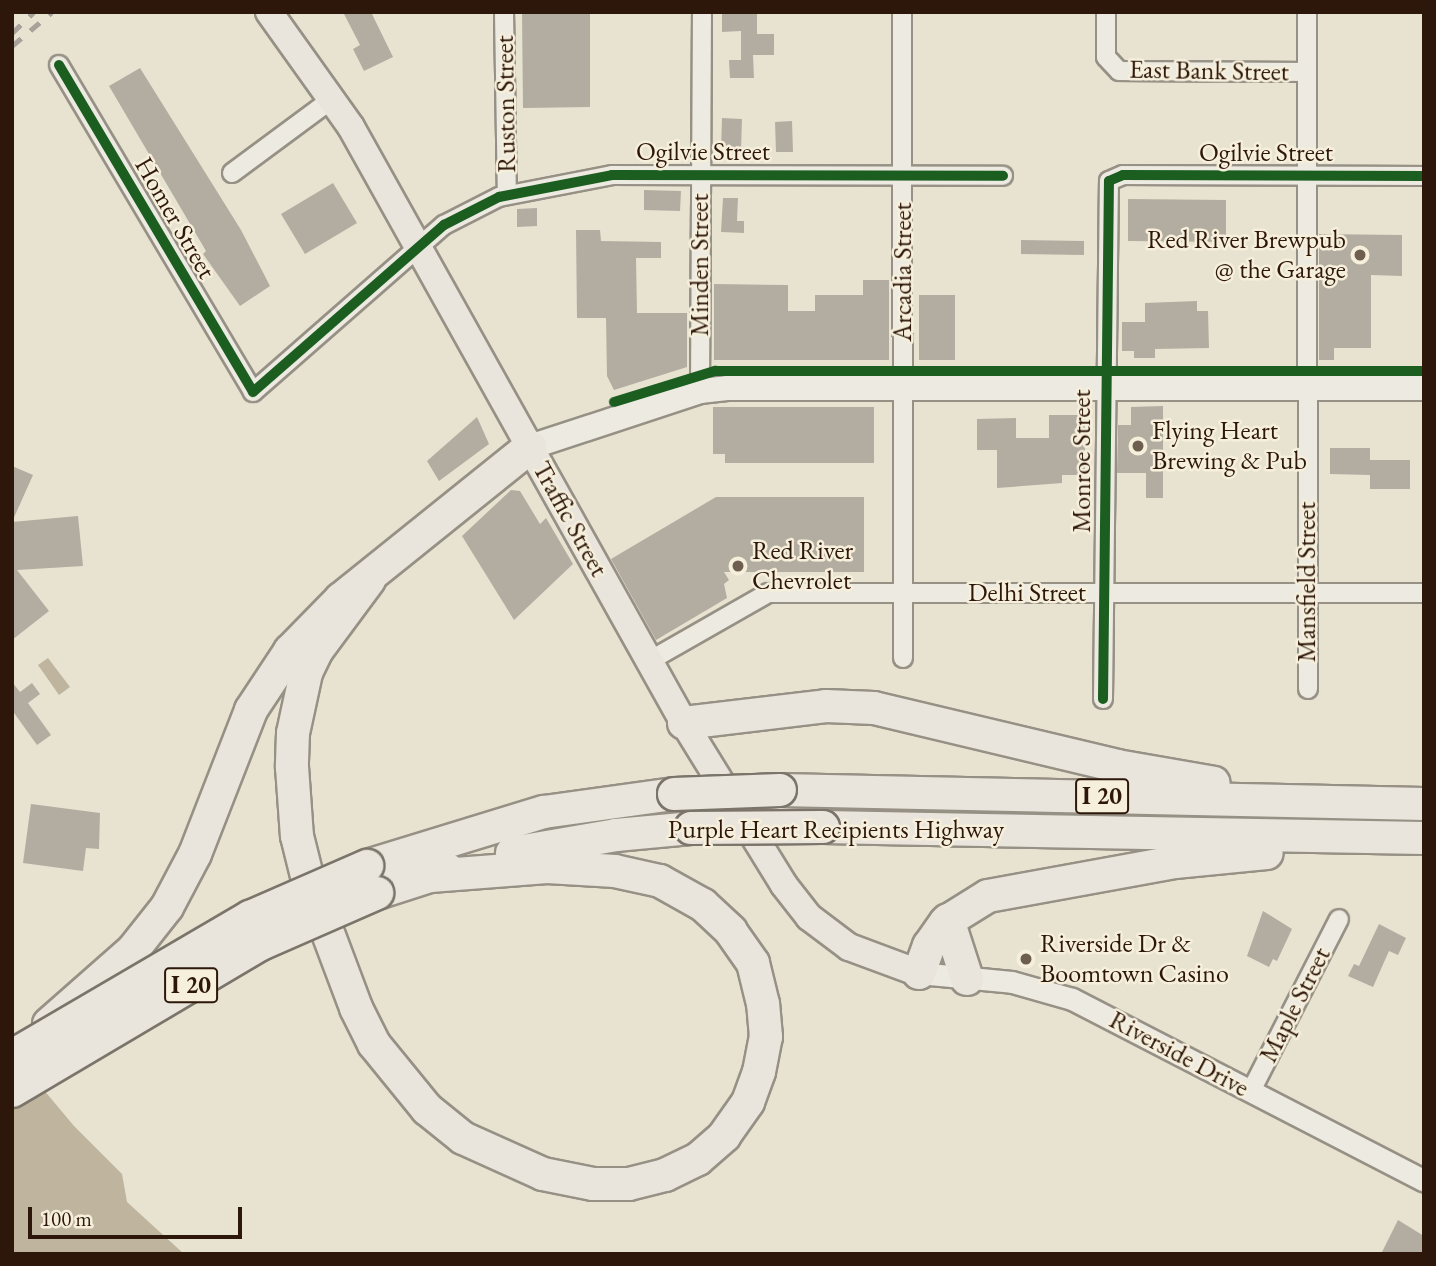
<!DOCTYPE html>
<html>
<head>
<meta charset="utf-8">
<style>
  body { margin:0 }
  #map { position:relative; width:1436px; height:1266px; overflow:hidden; background:#e8e2d1; font-family:"EB Garamond",serif }
  div>[style] { position:absolute }
  .water>* { inset:0; background:#bfb49e }
  .building>* { inset:0; background:#b3ada1 }
  .roads { filter:drop-shadow(2px 0 #969085) drop-shadow(-2px 0 #969085) drop-shadow(0 2px #969085) drop-shadow(0 -2px #969085) }
  .minor>* { height:18px; margin:-9px; padding:0 9px; transform-origin:9px; border-radius:9px; background:#eceae1 }
  .tertiary>* { height:21px; margin:-10.5px; padding:0 10.5px; transform-origin:10.5px; border-radius:10.5px; background:#eceae1 }
  .secondary>* { height:24px; margin:-12px; padding:0 12px; transform-origin:12px; border-radius:12px; background:#eceae1 }
  .primary>* { height:26px; margin:-13px; padding:0 13px; transform-origin:13px; border-radius:13px; background:#e9e5dc }
  .motorway>* { height:32px; margin:-16px; padding:0 16px; transform-origin:16px; border-radius:16px; background:#e9e5dc }
  .rail>* { height:4.5px; margin-top:-2.25px; transform-origin:0; background:repeating-linear-gradient(90deg,#a7a39b 0 12px,transparent 0 24px) }
  .bridges { filter:drop-shadow(2px 0 #7b746a) drop-shadow(-2px 0 #7b746a) drop-shadow(0 2px #7b746a) drop-shadow(0 -2px #7b746a) }
  .motorway-bridge>* { height:32px; margin:-16px; padding:0 16px; transform-origin:16px; border-radius:16px; background:#e9e5dc }
  .cycleway>* { height:10px; margin:-5px; padding:0 5px; transform-origin:5px; border-radius:5px; background:#1b5e20 }
  .dots>* { width:19px; height:19px; translate:-50% -50%; box-sizing:border-box; border:4px solid #f6efdb; border-radius:50% }
  span { translate:-50% -50%; white-space:nowrap; text-align:center; line-height:1.15; -webkit-text-stroke:5px #f6efdb; paint-order:stroke }
  .shield-label span { padding:2px 5px; background:#f6efdb; border:2px solid; border-radius:5px; -webkit-text-stroke-width:0 }
  .shield-label { font-size:24px; color:#2d170b; font-weight:700 }
  .street-label { font-size:26px; color:#2d170b }
  .poi-label { font-size:26px; color:#2d170b }
  .right { translate:-100% -50%; text-align:right }
  .left { translate:0 -50%; text-align:left }
  .frame { position:absolute; inset:0; border:14px solid #2d170b; pointer-events:none }
  .scale { position:absolute; left:28px; top:1207px; width:214px; height:32px; box-sizing:border-box; border:4px solid #2d170b; border-top:0; padding-left:9px; font-size:21px; line-height:24px; white-space:nowrap; color:#2d170b; -webkit-text-stroke:5px #f6efdb; paint-order:stroke }
</style>
</head>
<body>
<div id="map">
  <div class="water">
    <div style="clip-path:polygon(48px 658px,70px 687px,59px 695px,38px 665px)"></div>
    <div style="clip-path:polygon(12px 1052px,74px 1126px,122px 1174px,127px 1202px,184px 1254px,12px 1254px)"></div>
  </div>
  <div class="building">
    <div style="clip-path:polygon(343px 12px,371px 12px,393px 57px,364px 71px,353px 49px,360px 45px)"></div>
    <div style="clip-path:polygon(522px 12px,590px 12px,590px 107px,523px 108px)"></div>
    <div style="clip-path:polygon(722px 12px,757px 12px,757px 34px,774px 34px,774px 55px,753px 55px,754px 78px,730px 78px,729px 60px,741px 60px,741px 31px,722px 32px)"></div>
    <div style="clip-path:polygon(140px 68px,241px 230px,270px 286px,240px 306px,203px 254px,206px 251px,109px 86px)"></div>
    <div style="clip-path:polygon(722px 118px,742px 119px,741px 150px,721px 149px)"></div>
    <div style="clip-path:polygon(792px 121px,793px 152px,776px 152px,775px 122px)"></div>
    <div style="clip-path:polygon(333px 183px,357px 223px,305px 254px,281px 214px)"></div>
    <div style="clip-path:polygon(644px 190px,681px 191px,680px 211px,644px 210px)"></div>
    <div style="clip-path:polygon(723px 198px,738px 198px,737px 221px,744px 221px,744px 233px,721px 232px)"></div>
    <div style="clip-path:polygon(1128px 199px,1226px 200px,1226px 242px,1128px 241px)"></div>
    <div style="clip-path:polygon(537px 208px,537px 226px,517px 227px,517px 209px)"></div>
    <div style="clip-path:polygon(576px 230px,600px 230px,601px 241px,661px 242px,661px 258px,636px 258px,637px 313px,687px 313px,687px 367px,614px 390px,607px 376px,606px 318px,577px 318px)"></div>
    <div style="clip-path:polygon(1319px 234px,1402px 235px,1402px 276px,1371px 275px,1371px 348px,1334px 348px,1334px 360px,1319px 360px)"></div>
    <div style="clip-path:polygon(1021px 240px,1084px 241px,1084px 255px,1021px 254px)"></div>
    <div style="clip-path:polygon(863px 280px,889px 280px,889px 360px,714px 360px,714px 284px,788px 285px,788px 311px,815px 311px,815px 295px,863px 295px)"></div>
    <div style="clip-path:polygon(919px 295px,955px 295px,955px 360px,919px 360px)"></div>
    <div style="clip-path:polygon(1197px 301px,1197px 311px,1208px 311px,1209px 348px,1155px 349px,1155px 358px,1134px 358px,1134px 351px,1122px 351px,1122px 322px,1145px 322px,1145px 303px)"></div>
    <div style="clip-path:polygon(1163px 406px,1163px 498px,1146px 498px,1146px 473px,1117px 473px,1118px 425px,1131px 425px,1131px 407px)"></div>
    <div style="clip-path:polygon(713px 407px,874px 407px,874px 463px,725px 463px,725px 454px,713px 454px)"></div>
    <div style="clip-path:polygon(1049px 415px,1085px 415px,1085px 475px,1062px 475px,1062px 483px,997px 488px,997px 450px,977px 450px,977px 419px,1016px 418px,1016px 438px,1049px 438px)"></div>
    <div style="clip-path:polygon(477px 417px,489px 444px,439px 481px,427px 461px)"></div>
    <div style="clip-path:polygon(1330px 448px,1370px 448px,1370px 460px,1410px 460px,1410px 489px,1370px 489px,1370px 475px,1330px 474px)"></div>
    <div style="clip-path:polygon(12px 466px,33px 475px,12px 522px,78px 516px,83px 566px,17px 570px,49px 611px,12px 640px)"></div>
    <div style="clip-path:polygon(511px 490px,520px 491px,540px 524px,546px 518px,573px 564px,514px 620px,462px 536px)"></div>
    <div style="clip-path:polygon(716px 497px,864px 497px,864px 572px,724px 572px,729px 580px,724px 584px,727px 598px,656px 640px,611px 559px)"></div>
    <div style="clip-path:polygon(12px 682px,20px 692px,32px 683px,40px 694px,28px 703px,51px 735px,37px 745px,12px 710px)"></div>
    <div style="clip-path:polygon(31px 804px,100px 813px,99px 849px,86px 848px,83px 871px,23px 863px)"></div>
    <div style="clip-path:polygon(1263px 911px,1292px 929px,1277px 961px,1273px 959px,1269px 967px,1247px 956px)"></div>
    <div style="clip-path:polygon(1379px 924px,1406px 938px,1398px 955px,1389px 951px,1373px 987px,1348px 976px,1354px 964px,1359px 966px)"></div>
    <div style="clip-path:polygon(1398px 1220px,1424px 1236px,1424px 1254px,1381px 1254px)"></div>
  </div>
  <div class="roads">
    <div class="minor">
      <div style="left:504px;top:12px;width:183px;rotate:89.1deg"></div>
      <div style="left:902px;top:12px;width:646px;rotate:89.91deg"></div>
      <div style="left:1106px;top:12px;width:45px;rotate:90deg"></div>
      <div style="left:1106px;top:57px;width:19px;rotate:47deg"></div>
      <div style="left:1119px;top:71px;width:188px;rotate:0.3deg"></div>
      <div style="left:1307px;top:12px;width:677px;rotate:89.92deg"></div>
      <div style="left:59px;top:65px;width:380px;rotate:59.3deg"></div>
      <div style="left:253px;top:392px;width:254px;rotate:-41.2deg"></div>
      <div style="left:444px;top:225px;width:62px;rotate:-27deg"></div>
      <div style="left:499px;top:197px;width:115px;rotate:-11deg"></div>
      <div style="left:612px;top:175px;width:391px;rotate:0.1deg"></div>
      <div style="left:232px;top:173px;width:124px;rotate:-36.5deg"></div>
      <div style="left:700px;top:391px;width:379px;rotate:-89.7deg"></div>
      <div style="left:649px;top:661px;width:137px;rotate:-29.7deg"></div>
      <div style="left:768px;top:593px;width:656px"></div>
      <div style="left:1103px;top:699px;width:518px;rotate:-89.34deg"></div>
      <div style="left:1109px;top:181px;width:15px;rotate:-23deg"></div>
      <div style="left:1123px;top:175px;width:301px;rotate:0.2deg"></div>
      <div style="left:1251px;top:1091px;width:193px;rotate:-62.9deg"></div>
    </div>
    <div class="tertiary">
      <div style="left:919px;top:973px;width:93px;rotate:5.5deg"></div>
      <div style="left:1012px;top:982px;width:62px;rotate:15.8deg"></div>
      <div style="left:1072px;top:999px;width:396px;rotate:27.3deg"></div>
    </div>
    <div class="secondary">
      <div style="left:530px;top:447px;width:179px;rotate:-18.2deg"></div>
      <div style="left:700px;top:391px;width:27px;rotate:-6deg"></div>
      <div style="left:727px;top:388px;width:697px"></div>
    </div>
    <div class="primary">
      <div style="left:269px;top:12px;width:141px;rotate:54.5deg"></div>
      <div style="left:351px;top:127px;width:683px;rotate:60.81deg"></div>
      <div style="left:684px;top:723px;width:190px;rotate:58.3deg"></div>
      <div style="left:784px;top:885px;width:41px;rotate:52deg"></div>
      <div style="left:809px;top:917px;width:50px;rotate:36.9deg"></div>
      <div style="left:849px;top:947px;width:75px;rotate:20.4deg"></div>
    </div>
    <div class="motorway">
      <div style="left:369px;top:580px;width:87px;rotate:126.6deg"></div>
      <div style="left:317px;top:650px;width:25px;rotate:116deg"></div>
      <div style="left:306px;top:673px;width:61px;rotate:102.2deg"></div>
      <div style="left:293px;top:733px;width:34px;rotate:92deg"></div>
      <div style="left:292px;top:767px;width:69px;rotate:85.9deg"></div>
      <div style="left:297px;top:836px;width:45px;rotate:76deg"></div>
      <div style="left:308px;top:880px;width:137px;rotate:69.4deg"></div>
      <div style="left:356px;top:1008px;width:40px;rotate:63.4deg"></div>
      <div style="left:374px;top:1044px;width:84px;rotate:50.8deg"></div>
      <div style="left:427px;top:1109px;width:46px;rotate:38.9deg"></div>
      <div style="left:463px;top:1138px;width:88px;rotate:24.2deg"></div>
      <div style="left:543px;top:1174px;width:51px;rotate:11.3deg"></div>
      <div style="left:593px;top:1184px;width:36px"></div>
      <div style="left:629px;top:1184px;width:37px;rotate:-14deg"></div>
      <div style="left:665px;top:1175px;width:37px;rotate:-26deg"></div>
      <div style="left:698px;top:1159px;width:35px;rotate:-41deg"></div>
      <div style="left:724px;top:1136px;width:42px;rotate:-54.8deg"></div>
      <div style="left:748px;top:1102px;width:32px;rotate:-70deg"></div>
      <div style="left:759px;top:1072px;width:36px;rotate:-79deg"></div>
      <div style="left:766px;top:1037px;width:33px;rotate:-95deg"></div>
      <div style="left:763px;top:1004px;width:42px;rotate:-103.7deg"></div>
      <div style="left:753px;top:963px;width:39px;rotate:-125deg"></div>
      <div style="left:731px;top:931px;width:38px;rotate:-137deg"></div>
      <div style="left:703px;top:905px;width:49px;rotate:-150.8deg"></div>
      <div style="left:660px;top:881px;width:46px;rotate:-167.5deg"></div>
      <div style="left:615px;top:871px;width:68px;rotate:-176.6deg"></div>
      <div style="left:547px;top:867px;width:117px;rotate:175.6deg"></div>
      <div style="left:684px;top:723px;width:143px;rotate:-6.8deg"></div>
      <div style="left:826px;top:706px;width:48px;rotate:2.4deg"></div>
      <div style="left:874px;top:708px;width:250px;rotate:13.4deg"></div>
      <div style="left:1117px;top:766px;width:98px;rotate:9.9deg"></div>
      <div style="left:780px;top:790px;width:644px;rotate:1.25deg"></div>
      <div style="left:823px;top:827px;width:601px;rotate:1.05deg"></div>
      <div style="left:512px;top:853px;width:106px;rotate:-9.8deg"></div>
      <div style="left:616px;top:835px;width:75px;rotate:-5.3deg"></div>
      <div style="left:367px;top:866px;width:185px;rotate:-17deg"></div>
      <div style="left:544px;top:812px;width:131px;rotate:-7.9deg"></div>
      <div style="left:377px;top:893px;width:75px;rotate:-17.9deg"></div>
      <div style="left:948px;top:920px;width:62px;rotate:72.1deg"></div>
      <div style="left:919px;top:973px;width:29px;rotate:-70deg"></div>
      <div style="left:929px;top:946px;width:29px;rotate:-55deg"></div>
      <div style="left:946px;top:922px;width:49px;rotate:-31.8deg"></div>
      <div style="left:988px;top:896px;width:190px;rotate:-10.3deg"></div>
      <div style="left:1175px;top:862px;width:92px;rotate:-5.6deg"></div>
      <div style="left:49px;top:1024px;width:112px;rotate:-41.4deg"></div>
      <div style="left:133px;top:950px;width:55px;rotate:-51.7deg"></div>
      <div style="left:167px;top:907px;width:60px;rotate:-62.2deg"></div>
      <div style="left:195px;top:854px;width:155px;rotate:-68.7deg"></div>
      <div style="left:251px;top:710px;width:71px;rotate:-56.5deg"></div>
      <div style="left:290px;top:651px;width:73px;rotate:-45.6deg"></div>
      <div style="left:341px;top:599px;width:243px;rotate:-38.8deg"></div>
    </div>
  </div>
  <div class="rail">
    <div style="left:12px;top:33px;width:30px;rotate:-44deg"></div>
    <div style="left:12px;top:46px;width:52px;rotate:-40.4deg"></div>
  </div>
  <div class="bridges">
    <div class="motorway-bridge">
      <div style="left:674px;top:794px;width:106px;rotate:-2.2deg"></div>
      <div style="left:691px;top:828px;width:132px;rotate:-0.4deg"></div>
      <div style="left:12px;top:1056px;width:276px;rotate:-30.3deg"></div>
      <div style="left:250px;top:917px;width:128px;rotate:-23.6deg"></div>
      <div style="left:12px;top:1091px;width:289px;rotate:-30.6deg"></div>
      <div style="left:261px;top:944px;width:127px;rotate:-23.7deg"></div>
    </div>
  </div>
  <div class="cycleway">
    <div style="left:59px;top:65px;width:380px;rotate:59.3deg"></div>
    <div style="left:253px;top:392px;width:254px;rotate:-41.2deg"></div>
    <div style="left:444px;top:225px;width:62px;rotate:-27deg"></div>
    <div style="left:499px;top:197px;width:115px;rotate:-11deg"></div>
    <div style="left:612px;top:175px;width:391px;rotate:0.1deg"></div>
    <div style="left:614px;top:402px;width:106px;rotate:-17.1deg"></div>
    <div style="left:715px;top:371px;width:709px"></div>
    <div style="left:1103px;top:699px;width:518px;rotate:-89.34deg"></div>
    <div style="left:1109px;top:181px;width:15px;rotate:-23deg"></div>
    <div style="left:1123px;top:175px;width:301px;rotate:0.2deg"></div>
  </div>
  <div class="dots">
    <div style="left:1360px;top:255px;background:#6e5e50"></div>
    <div style="left:1138px;top:446px;background:#6e5e50"></div>
    <div style="left:738px;top:566px;background:#6e5e50"></div>
    <div style="left:1026px;top:959px;background:#6e5e50"></div>
  </div>
  <div class="shield-label">
    <span style="left:1102px;top:796px">I 20</span>
    <span style="left:191px;top:985px">I 20</span>
  </div>
  <div class="street-label">
    <span style="left:1209px;top:71px;rotate:1deg">East Bank Street</span>
    <span style="left:506px;top:104px;rotate:-91deg">Ruston Street</span>
    <span style="left:703px;top:152px">Ogilvie Street</span>
    <span style="left:1266px;top:153px">Ogilvie Street</span>
    <span style="left:175px;top:218px;rotate:60deg">Homer Street</span>
    <span style="left:700px;top:265px;rotate:-90deg">Minden Street</span>
    <span style="left:903px;top:272px;rotate:-90deg">Arcadia Street</span>
    <span style="left:1082px;top:461px;rotate:-90deg">Monroe Street</span>
    <span style="left:570px;top:519px;rotate:61deg">Traffic Street</span>
    <span style="left:1307px;top:582px;rotate:-90deg">Mansfield Street</span>
    <span style="left:1027px;top:593px">Delhi Street</span>
    <span style="left:836px;top:830px">Purple Heart Recipients Highway</span>
    <span style="left:1295px;top:1005px;rotate:-63deg">Maple Street</span>
    <span style="left:1179px;top:1054px;rotate:28deg">Riverside Drive</span>
  </div>
  <div class="poi-label">
    <span class="right" style="left:1346px;top:255px">Red River Brewpub<br>@ the Garage</span>
    <span class="left" style="left:1152px;top:446px">Flying Heart<br>Brewing &amp; Pub</span>
    <span class="left" style="left:752px;top:566px">Red River<br>Chevrolet</span>
    <span class="left" style="left:1040px;top:959px">Riverside Dr &amp;<br>Boomtown Casino</span>
  </div>
  <div class="frame"></div>
  <div class="scale">100 m</div>
</div>
</body>
</html>
